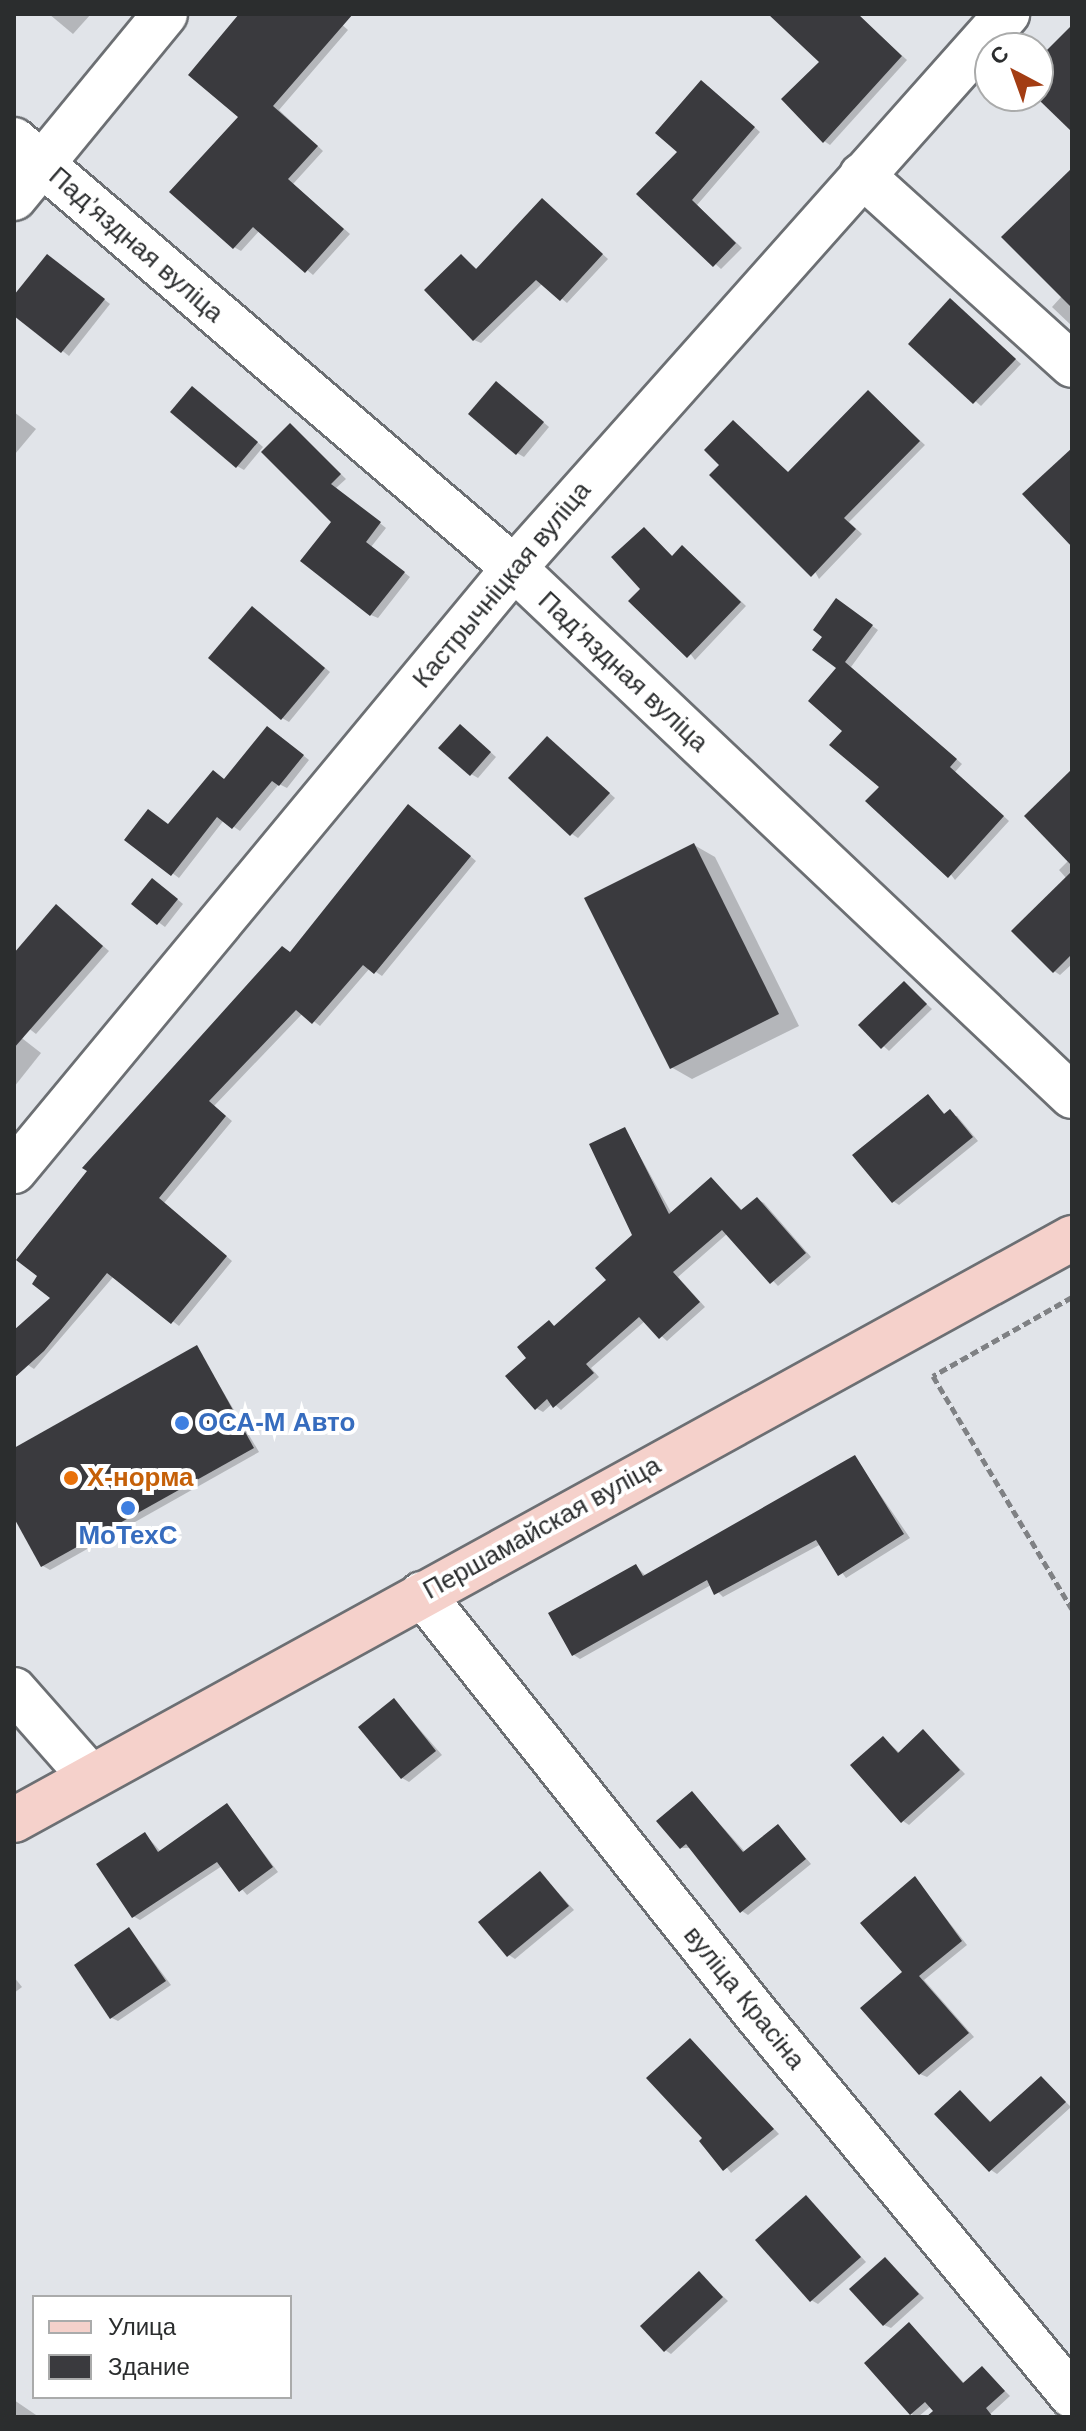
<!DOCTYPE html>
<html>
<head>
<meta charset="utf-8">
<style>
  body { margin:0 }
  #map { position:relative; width:1086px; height:2431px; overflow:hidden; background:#e1e4e9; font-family:Helvetica,sans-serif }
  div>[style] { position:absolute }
  .shadow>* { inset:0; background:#0003 }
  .building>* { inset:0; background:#3a3a3e }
  .path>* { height:5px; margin-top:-2.5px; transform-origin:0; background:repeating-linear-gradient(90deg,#7f8184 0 8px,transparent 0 12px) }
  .roads { filter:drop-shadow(2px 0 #6c6f73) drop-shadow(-2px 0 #6c6f73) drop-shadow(0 2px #6c6f73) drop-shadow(0 -2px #6c6f73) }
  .minor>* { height:44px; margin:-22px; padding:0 22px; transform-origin:22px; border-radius:22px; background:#fff }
  .major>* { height:44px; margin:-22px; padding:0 22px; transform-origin:22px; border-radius:22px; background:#f5d1cb }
  .dots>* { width:22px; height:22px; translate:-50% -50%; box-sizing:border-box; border:4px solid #fff; border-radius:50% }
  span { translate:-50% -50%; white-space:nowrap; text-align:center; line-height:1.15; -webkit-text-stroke:8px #fff; paint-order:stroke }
  .street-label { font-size:26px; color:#2b2d2e }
  .shop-label { font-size:26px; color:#366cbe; font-weight:700 }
  .left { translate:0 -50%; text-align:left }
  .food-label { font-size:26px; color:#c56008; font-weight:700 }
  .frame { position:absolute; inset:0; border:16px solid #2b2d2e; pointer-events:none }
  .legend { position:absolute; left:32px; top:2295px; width:260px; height:104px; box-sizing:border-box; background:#fff; border:2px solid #aaabab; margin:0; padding:10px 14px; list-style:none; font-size:24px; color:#2b2d2e }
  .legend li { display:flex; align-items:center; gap:16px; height:40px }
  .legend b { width:40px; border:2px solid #aaabab }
  .north { position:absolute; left:974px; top:32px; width:80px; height:80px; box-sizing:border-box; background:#fff; border:2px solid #aaabab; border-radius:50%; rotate:319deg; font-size:22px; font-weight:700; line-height:32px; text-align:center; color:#2b2d2e }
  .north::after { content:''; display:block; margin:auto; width:28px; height:36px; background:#a33d13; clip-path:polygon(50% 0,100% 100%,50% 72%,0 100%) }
</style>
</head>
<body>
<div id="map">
  <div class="shadow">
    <div style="clip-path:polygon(49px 14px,91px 14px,73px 34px)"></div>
    <div style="clip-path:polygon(254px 14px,330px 14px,348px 30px,279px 110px,323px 151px,293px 184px,350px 234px,313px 275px,260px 230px,241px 251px,234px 247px,241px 117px)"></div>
    <div style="clip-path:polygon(857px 15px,907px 60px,830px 145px,824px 141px,822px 62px)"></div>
    <div style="clip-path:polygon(708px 86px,760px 132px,697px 205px,742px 248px,721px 269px,639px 194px,680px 152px)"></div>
    <div style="clip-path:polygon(1072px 170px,1072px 326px,1052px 307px,1062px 296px)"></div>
    <div style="clip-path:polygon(542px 200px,608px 259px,567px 303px,543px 283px,481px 343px,474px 340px,461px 256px,478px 270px)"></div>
    <div style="clip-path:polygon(54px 260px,110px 304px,69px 356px,14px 313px,14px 299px)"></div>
    <div style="clip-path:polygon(957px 305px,1021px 364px,981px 406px,911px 344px)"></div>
    <div style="clip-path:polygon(503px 388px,549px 427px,524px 457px,517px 453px)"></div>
    <div style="clip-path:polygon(199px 392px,263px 447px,244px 470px,237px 466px)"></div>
    <div style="clip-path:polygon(868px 393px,925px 445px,849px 522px,862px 534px,819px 579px,733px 423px,789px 473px)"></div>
    <div style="clip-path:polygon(14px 412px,36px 429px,15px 454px,14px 454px)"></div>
    <div style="clip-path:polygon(291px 426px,346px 479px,336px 488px,386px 528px,371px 547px,410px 577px,378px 618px,371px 615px)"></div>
    <div style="clip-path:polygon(644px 529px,673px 557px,689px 552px,746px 606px,695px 660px,643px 589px)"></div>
    <div style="clip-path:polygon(843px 605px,878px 630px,851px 667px,962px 764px,955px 772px,1009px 821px,955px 880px,845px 731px,839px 668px,825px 636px)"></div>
    <div style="clip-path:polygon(259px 612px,330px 672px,289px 722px,282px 718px)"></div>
    <div style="clip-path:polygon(466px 730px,496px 757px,478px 778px,471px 774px)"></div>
    <div style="clip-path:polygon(274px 732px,309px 760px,287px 788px,279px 784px,240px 831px,224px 820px,179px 878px,127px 840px,169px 826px,226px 781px)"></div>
    <div style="clip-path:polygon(548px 738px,615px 798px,578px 838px,572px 834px)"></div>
    <div style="clip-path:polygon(415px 810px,476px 861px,382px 976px,370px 968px,320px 1026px,303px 1013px,214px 1106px,232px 1121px,164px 1203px,232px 1261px,179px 1326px,114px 1276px,34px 1369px,28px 1365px,14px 1349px,14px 1332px,53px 1298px,292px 954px)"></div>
    <div style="clip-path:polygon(694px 845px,715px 857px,799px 1026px,692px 1079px,671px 1067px)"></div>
    <div style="clip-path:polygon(1072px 857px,1072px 964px,1060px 975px,1054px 971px,1067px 879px,1059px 870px)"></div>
    <div style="clip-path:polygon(159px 884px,183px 904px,165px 927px,134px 904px)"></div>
    <div style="clip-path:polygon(62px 911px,109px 951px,36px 1034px,14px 1017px,14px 956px)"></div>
    <div style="clip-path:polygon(904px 983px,932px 1009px,889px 1051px,861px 1025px)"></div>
    <div style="clip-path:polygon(14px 1032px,41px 1053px,14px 1087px)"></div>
    <div style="clip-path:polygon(928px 1097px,946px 1115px,957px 1116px,978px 1141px,899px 1205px,893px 1201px)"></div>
    <div style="clip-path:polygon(625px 1129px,672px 1214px,712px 1179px,743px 1211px,757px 1199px,764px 1203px,811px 1257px,778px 1286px,728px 1233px,678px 1277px,705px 1307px,667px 1341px,645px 1321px,591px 1368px,599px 1377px,561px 1410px,553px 1403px,543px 1412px,536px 1408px,529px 1358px,549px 1323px,556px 1327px,609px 1281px,635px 1236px)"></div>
    <div style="clip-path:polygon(197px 1348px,259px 1452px,50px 1570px,43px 1566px,14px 1514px,14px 1450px)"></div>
    <div style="clip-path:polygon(855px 1458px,910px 1538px,846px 1578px,821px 1544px,723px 1597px,711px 1585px,580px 1659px,574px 1655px,636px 1566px,647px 1577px)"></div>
    <div style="clip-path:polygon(394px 1700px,442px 1755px,409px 1782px,402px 1778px)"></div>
    <div style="clip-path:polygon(924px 1732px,965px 1774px,909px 1825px,903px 1821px,883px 1738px,900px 1753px)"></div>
    <div style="clip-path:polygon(692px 1793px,746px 1853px,778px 1826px,811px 1864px,748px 1915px,742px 1911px,692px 1848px,681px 1848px)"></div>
    <div style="clip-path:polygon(227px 1805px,278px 1872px,247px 1895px,222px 1866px,140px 1920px,133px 1916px,145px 1834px,161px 1852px)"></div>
    <div style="clip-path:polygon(540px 1873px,574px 1910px,515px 1959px,509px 1955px)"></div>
    <div style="clip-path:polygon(915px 1879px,967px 1945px,924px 1980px,974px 2037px,927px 2077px,920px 2074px,904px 1972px)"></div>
    <div style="clip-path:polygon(129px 1929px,171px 1985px,118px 2021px,112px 2018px)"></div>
    <div style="clip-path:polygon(14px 1977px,22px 1987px,14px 1993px)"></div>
    <div style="clip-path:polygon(690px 2041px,779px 2134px,731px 2173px,705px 2139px)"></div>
    <div style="clip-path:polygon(1041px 2078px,1071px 2107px,997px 2174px,991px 2170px,960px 2092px,992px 2123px)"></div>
    <div style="clip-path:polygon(806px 2197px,866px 2262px,818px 2304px,811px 2300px)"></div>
    <div style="clip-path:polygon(885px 2259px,924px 2298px,891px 2328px,884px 2325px)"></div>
    <div style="clip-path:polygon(699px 2274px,728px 2301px,671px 2354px,665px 2350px)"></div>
    <div style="clip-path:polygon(909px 2324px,965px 2384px,982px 2368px,1010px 2396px,987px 2417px,941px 2417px,931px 2406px,918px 2417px,911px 2414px)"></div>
    <div style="clip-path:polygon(14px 2400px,39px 2417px,14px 2417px)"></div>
  </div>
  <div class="building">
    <div style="clip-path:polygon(239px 14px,353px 14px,273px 106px,318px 146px,288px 179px,344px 229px,305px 273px,253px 227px,233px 249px,169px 192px,238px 117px,188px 75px)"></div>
    <div style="clip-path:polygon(768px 14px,858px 14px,902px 56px,823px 143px,781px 99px,819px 62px)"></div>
    <div style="clip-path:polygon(1072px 25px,1072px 132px,1038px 99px,1038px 59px)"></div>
    <div style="clip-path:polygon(701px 80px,755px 127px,692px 200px,736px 243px,713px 267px,636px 194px,677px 152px,655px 133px)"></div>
    <div style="clip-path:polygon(1072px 168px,1072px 308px,1001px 237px)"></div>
    <div style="clip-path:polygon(542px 198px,603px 254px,560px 301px,536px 280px,473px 341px,424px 290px,461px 254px,476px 269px)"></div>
    <div style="clip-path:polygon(47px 254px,105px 299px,61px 353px,14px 316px,14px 295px)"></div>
    <div style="clip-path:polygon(950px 298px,1016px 359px,973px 404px,908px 344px)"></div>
    <div style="clip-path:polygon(496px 381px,544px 422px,516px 455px,468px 414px)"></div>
    <div style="clip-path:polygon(192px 386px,258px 442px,236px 468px,170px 412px)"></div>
    <div style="clip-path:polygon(868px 390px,920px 441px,844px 518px,856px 529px,811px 577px,709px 475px,719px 465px,704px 450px,733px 420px,788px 472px)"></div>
    <div style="clip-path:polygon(290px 423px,341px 474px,331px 484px,381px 522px,366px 542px,405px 572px,370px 616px,300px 561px,331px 522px,261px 452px)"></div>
    <div style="clip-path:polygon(1072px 448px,1072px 547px,1022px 494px)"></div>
    <div style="clip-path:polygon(644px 527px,672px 556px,682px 545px,741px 602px,687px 658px,628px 601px,640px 589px,611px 557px)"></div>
    <div style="clip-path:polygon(836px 598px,873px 625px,845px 662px,957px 759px,950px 767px,1004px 816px,948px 878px,865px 801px,879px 787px,829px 745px,842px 731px,808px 701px,836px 668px,812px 650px,822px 637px,813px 630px)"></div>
    <div style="clip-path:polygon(252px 606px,325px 668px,281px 720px,208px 658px)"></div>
    <div style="clip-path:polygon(460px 724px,491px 752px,470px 776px,438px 748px)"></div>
    <div style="clip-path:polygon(267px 726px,304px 755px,279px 786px,272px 781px,232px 829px,217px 817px,171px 876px,124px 840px,148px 809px,168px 824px,213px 770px,224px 779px)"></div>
    <div style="clip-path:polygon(547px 736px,610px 793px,570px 836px,508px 778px)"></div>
    <div style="clip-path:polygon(1072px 769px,1072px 866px,1024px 816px)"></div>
    <div style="clip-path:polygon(408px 804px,471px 856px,374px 974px,363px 965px,312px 1024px,296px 1010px,209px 1101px,226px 1116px,159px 1198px,227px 1256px,171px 1324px,107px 1273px,44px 1351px,14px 1378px,14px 1330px,50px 1298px,32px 1284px,37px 1276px,16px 1260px,87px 1171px,82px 1168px,282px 946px,290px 952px)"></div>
    <div style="clip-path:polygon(694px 843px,779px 1014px,670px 1069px,584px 898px)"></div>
    <div style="clip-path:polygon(1072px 871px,1072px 954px,1053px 973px,1011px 931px)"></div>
    <div style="clip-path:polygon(152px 878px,178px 899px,157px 925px,131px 904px)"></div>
    <div style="clip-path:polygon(56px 904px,103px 946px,14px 1048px,14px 953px)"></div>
    <div style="clip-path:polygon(904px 981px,927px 1004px,881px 1049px,858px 1025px)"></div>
    <div style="clip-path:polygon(928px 1094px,944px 1114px,950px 1109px,973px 1137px,892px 1203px,852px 1155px)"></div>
    <div style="clip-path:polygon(625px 1127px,669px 1214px,711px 1177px,741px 1210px,757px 1197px,806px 1253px,770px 1284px,722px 1230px,673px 1272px,700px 1302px,659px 1339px,639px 1317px,586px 1364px,594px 1373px,553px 1408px,547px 1399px,535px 1410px,505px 1376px,526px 1358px,517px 1347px,549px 1320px,554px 1326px,606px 1280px,595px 1268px,632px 1235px,589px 1144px)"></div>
    <div style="clip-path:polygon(197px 1345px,254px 1448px,41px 1567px,14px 1518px,14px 1448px)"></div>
    <div style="clip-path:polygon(855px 1455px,904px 1534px,838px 1576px,816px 1540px,714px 1595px,707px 1580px,572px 1656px,548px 1613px,636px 1564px,643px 1576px)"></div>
    <div style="clip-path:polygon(394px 1698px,436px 1751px,401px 1779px,358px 1727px)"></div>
    <div style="clip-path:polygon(923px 1729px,960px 1770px,901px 1823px,850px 1765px,883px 1736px,898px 1753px)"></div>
    <div style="clip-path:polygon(692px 1791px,743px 1852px,778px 1824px,806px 1859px,740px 1913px,686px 1844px,680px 1849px,656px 1821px)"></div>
    <div style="clip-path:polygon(227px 1803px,273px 1867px,239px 1892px,217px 1862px,132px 1918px,96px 1864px,145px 1832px,158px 1852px)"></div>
    <div style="clip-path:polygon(540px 1871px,569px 1906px,507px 1957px,478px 1922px)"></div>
    <div style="clip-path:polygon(915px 1876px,962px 1941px,919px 1976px,969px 2033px,919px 2075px,860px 2008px,902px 1972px,860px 1923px)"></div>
    <div style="clip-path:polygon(129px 1927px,166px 1981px,110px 2019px,74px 1965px)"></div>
    <div style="clip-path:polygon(690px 2038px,774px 2129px,723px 2171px,699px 2141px,702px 2138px,646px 2078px)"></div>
    <div style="clip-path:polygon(1041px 2076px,1066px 2102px,989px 2172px,934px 2114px,960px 2090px,990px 2122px)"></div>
    <div style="clip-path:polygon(806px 2195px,861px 2257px,810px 2302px,755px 2240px)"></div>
    <div style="clip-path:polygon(885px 2257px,919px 2294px,883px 2326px,849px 2289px)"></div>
    <div style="clip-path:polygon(699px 2271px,723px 2297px,664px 2352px,640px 2326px)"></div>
    <div style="clip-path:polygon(909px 2322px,963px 2383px,982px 2366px,1005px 2391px,986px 2408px,993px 2417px,926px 2417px,933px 2411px,925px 2402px,910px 2415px,864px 2363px)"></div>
  </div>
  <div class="path">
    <div style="left:1072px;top:1297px;width:160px;rotate:150.4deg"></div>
    <div style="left:933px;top:1376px;width:271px;rotate:59.2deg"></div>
  </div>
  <div class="roads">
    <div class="minor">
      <div style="left:14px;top:140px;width:658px;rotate:40.56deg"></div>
      <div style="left:514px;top:568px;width:768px;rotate:43.42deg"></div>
      <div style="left:862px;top:175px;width:283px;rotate:42.1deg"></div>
      <div style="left:14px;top:198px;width:238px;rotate:-50.6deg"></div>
      <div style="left:14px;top:1171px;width:783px;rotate:-50.33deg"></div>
      <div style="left:514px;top:568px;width:742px;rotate:-48.33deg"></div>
      <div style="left:422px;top:1594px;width:538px;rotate:51.49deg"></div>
      <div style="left:757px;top:2015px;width:494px;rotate:50.4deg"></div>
      <div style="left:14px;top:1690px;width:113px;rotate:48.6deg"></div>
    </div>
    <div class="major">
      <div style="left:14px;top:1820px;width:1208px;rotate:-28.81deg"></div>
    </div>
  </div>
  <div class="dots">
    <div style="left:182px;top:1423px;background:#3f7fe0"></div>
    <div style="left:71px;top:1478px;background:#e8710a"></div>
    <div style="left:128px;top:1508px;background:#3f7fe0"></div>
  </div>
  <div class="street-label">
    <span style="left:136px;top:245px;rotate:41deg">Падʼяздная вуліца</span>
    <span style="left:502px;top:585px;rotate:-50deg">Кастрычніцкая вуліца</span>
    <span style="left:623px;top:672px;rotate:43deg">Падʼяздная вуліца</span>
    <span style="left:542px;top:1528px;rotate:-29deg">Першамайская вуліца</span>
    <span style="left:744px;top:1998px;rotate:51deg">вуліца Красіна</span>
  </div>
  <div class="shop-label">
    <span class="left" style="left:198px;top:1423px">ОСА-М Авто</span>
    <span style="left:128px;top:1536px">MoTexC</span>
  </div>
  <div class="food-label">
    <span class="left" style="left:87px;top:1478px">Х-норма</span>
  </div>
  <div class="frame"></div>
  <ul class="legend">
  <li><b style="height:10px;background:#f5d1cb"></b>Улица</li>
  <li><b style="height:22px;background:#3a3a3e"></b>Здание</li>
  </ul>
  <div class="north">С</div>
</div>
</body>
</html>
